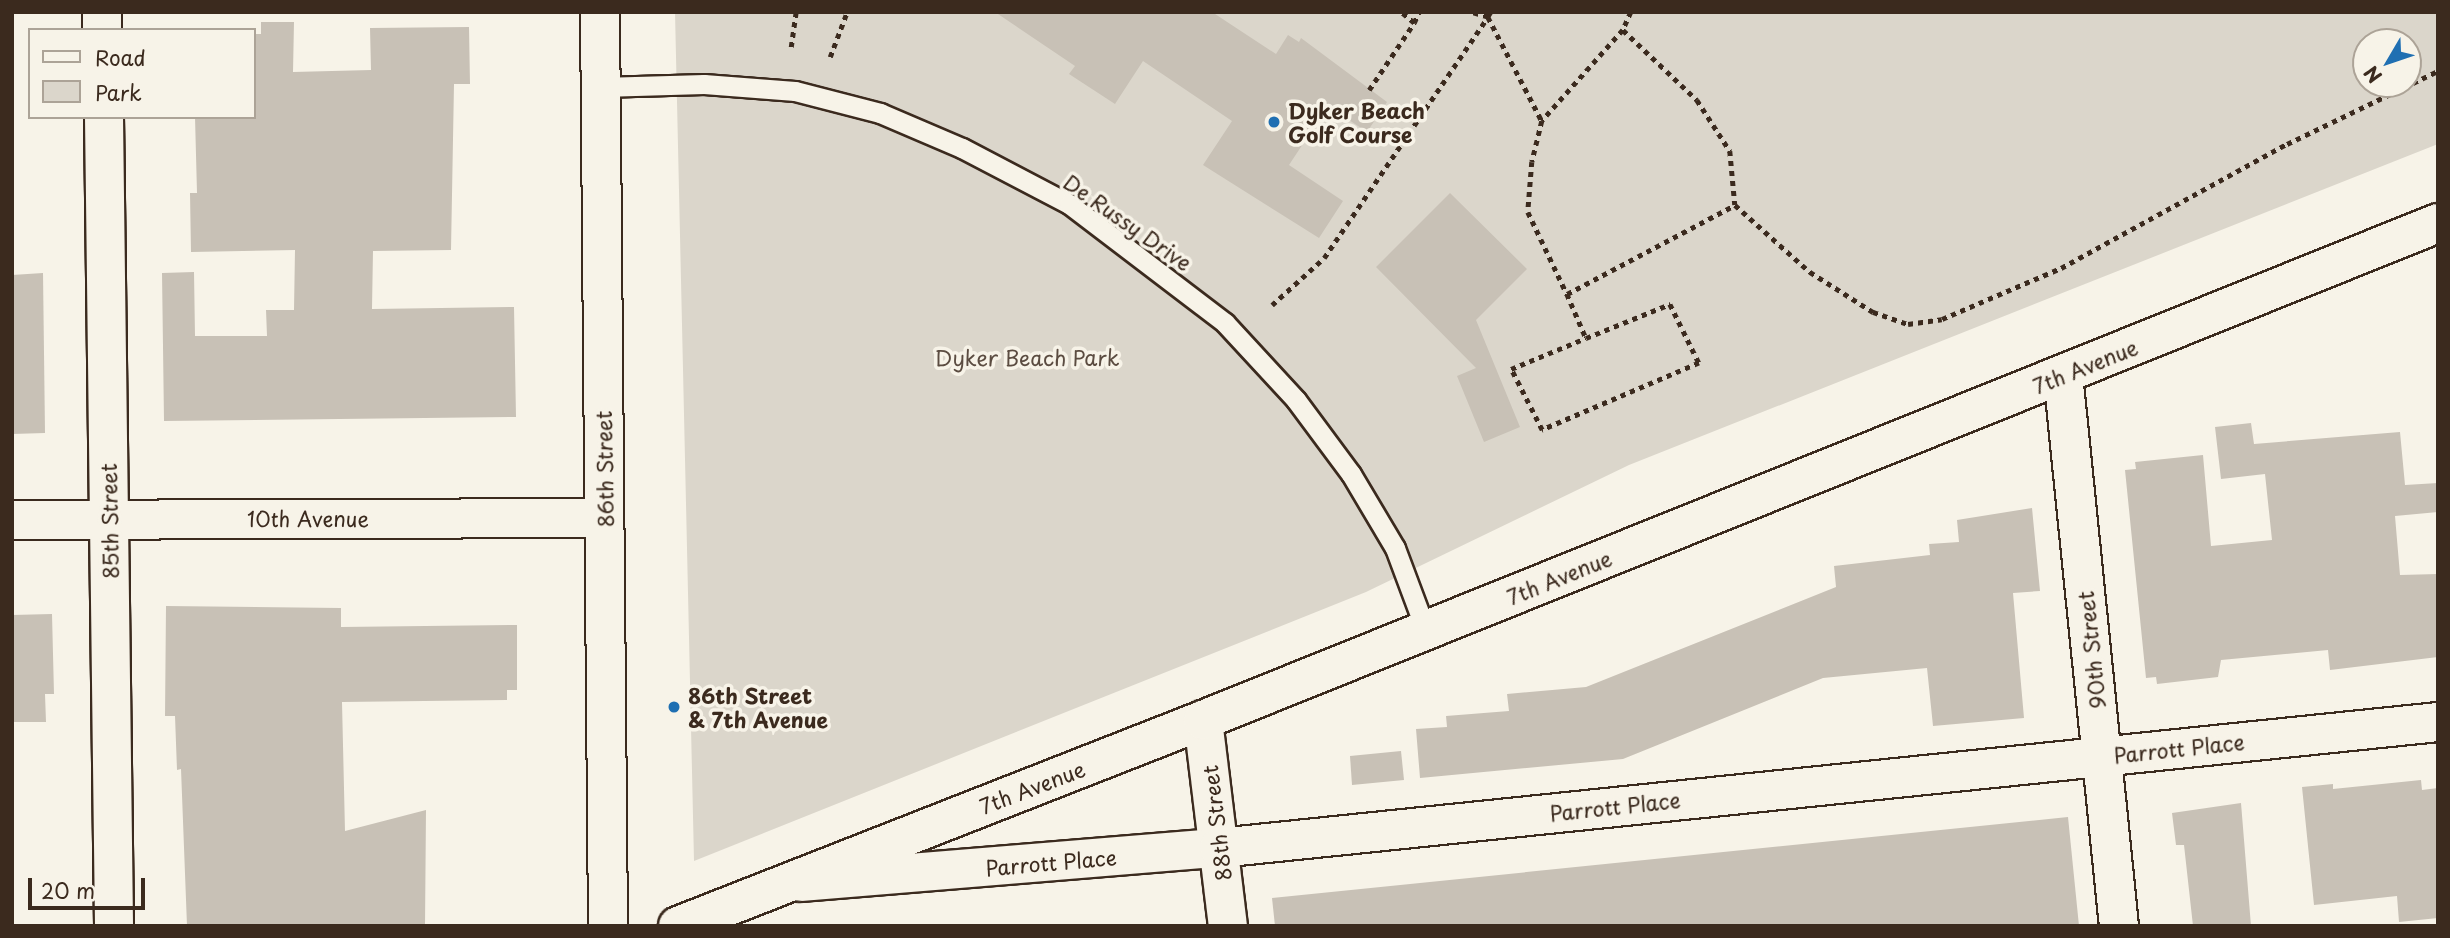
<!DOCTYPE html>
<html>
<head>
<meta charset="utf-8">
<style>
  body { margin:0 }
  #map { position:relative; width:2450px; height:938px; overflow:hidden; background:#f7f3e8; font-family:"Playpen Sans",sans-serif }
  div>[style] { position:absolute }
  .green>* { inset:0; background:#dbd6cb }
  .building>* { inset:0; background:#c8c1b6 }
  .path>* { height:4.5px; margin-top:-2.25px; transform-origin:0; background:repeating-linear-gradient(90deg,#3b2a1e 0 5px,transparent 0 10px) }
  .roads { filter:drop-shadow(2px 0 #3b2a1e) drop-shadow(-2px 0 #3b2a1e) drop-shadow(0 2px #3b2a1e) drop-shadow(0 -2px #3b2a1e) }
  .lane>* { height:19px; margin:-9.5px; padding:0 9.5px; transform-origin:9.5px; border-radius:9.5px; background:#f7f3e8 }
  .street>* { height:38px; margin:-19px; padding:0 19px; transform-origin:19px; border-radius:19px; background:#f7f3e8 }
  .secondary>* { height:38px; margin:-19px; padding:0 19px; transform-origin:19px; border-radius:19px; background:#f7f3e8 }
  .dots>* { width:19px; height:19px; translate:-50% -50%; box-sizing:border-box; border:4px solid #f7f3e8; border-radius:50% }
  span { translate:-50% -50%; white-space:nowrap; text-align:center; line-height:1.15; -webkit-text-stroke:7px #f7f3e8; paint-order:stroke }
  .poi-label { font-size:21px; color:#3b2a1e; font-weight:700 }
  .left { translate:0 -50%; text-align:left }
  .street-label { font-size:21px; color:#3b2a1e }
  .park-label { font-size:21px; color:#5b4c41 }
  .frame { position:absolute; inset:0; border:14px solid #3b2a1e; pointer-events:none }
  .legend { position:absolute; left:28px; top:28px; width:228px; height:91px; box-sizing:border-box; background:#f7f3e8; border:2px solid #aca397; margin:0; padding:9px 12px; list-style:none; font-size:21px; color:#3b2a1e }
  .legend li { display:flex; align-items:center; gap:14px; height:35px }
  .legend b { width:35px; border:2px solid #aca397 }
  .north { position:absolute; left:2352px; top:28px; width:70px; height:70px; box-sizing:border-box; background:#f7f3e8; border:2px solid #aca397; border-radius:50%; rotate:231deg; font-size:19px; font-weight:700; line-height:28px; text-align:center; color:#3b2a1e }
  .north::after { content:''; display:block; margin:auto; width:24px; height:32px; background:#1f6fb2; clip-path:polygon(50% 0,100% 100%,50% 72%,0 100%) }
  .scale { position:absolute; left:28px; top:878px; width:117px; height:32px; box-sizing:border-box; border:4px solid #3b2a1e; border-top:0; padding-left:9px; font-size:21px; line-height:24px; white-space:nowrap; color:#3b2a1e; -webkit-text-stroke:5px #f7f3e8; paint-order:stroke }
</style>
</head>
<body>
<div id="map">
  <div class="green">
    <div style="clip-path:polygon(evenodd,675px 12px,2438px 12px,2438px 144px,1629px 465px,1366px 592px,694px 861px,675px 12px,2366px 42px,2408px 42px,2408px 84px,2366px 84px,2366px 42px)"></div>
  </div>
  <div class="building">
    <div style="clip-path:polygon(995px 12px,1212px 12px,1276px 54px,1288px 35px,1299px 42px,1301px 38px,1387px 102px,1367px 132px,1328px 106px,1289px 165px,1343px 201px,1319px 238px,1203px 165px,1232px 121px,1143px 61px,1115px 104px,1069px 74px,1075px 66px)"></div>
    <div style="clip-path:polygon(261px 22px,294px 22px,293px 72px,371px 70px,370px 28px,469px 27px,470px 84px,454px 84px,451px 250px,373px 251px,372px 309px,514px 307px,516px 417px,164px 421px,162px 273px,194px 272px,195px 336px,267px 336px,266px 310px,294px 310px,295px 250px,191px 252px,190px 193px,197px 193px,195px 117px,254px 117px,254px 34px,261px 34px)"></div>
    <div style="clip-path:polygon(1450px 193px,1527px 269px,1476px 320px,1520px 427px,1484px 442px,1457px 376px,1476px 368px,1376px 267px)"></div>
    <div style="clip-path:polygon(43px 273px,45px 433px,12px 434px,12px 275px)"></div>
    <div style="clip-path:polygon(2251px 423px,2254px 444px,2400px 432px,2405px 485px,2438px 483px,2438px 512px,2395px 516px,2400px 575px,2438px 574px,2438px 657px,2330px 670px,2328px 650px,2221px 660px,2218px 677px,2157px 684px,2156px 677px,2146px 678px,2125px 470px,2136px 469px,2135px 462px,2203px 455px,2211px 546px,2272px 540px,2265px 474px,2221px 479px,2215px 427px)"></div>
    <div style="clip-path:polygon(2032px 508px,2040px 591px,2013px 593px,2024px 718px,1933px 726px,1927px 668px,1823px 678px,1623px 759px,1420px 778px,1416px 729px,1447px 727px,1446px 716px,1509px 711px,1507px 694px,1586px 687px,1836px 587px,1834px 566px,1930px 555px,1929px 544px,1959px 542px,1957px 520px)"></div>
    <div style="clip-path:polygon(166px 606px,341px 608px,341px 627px,517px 625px,517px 690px,507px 690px,507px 700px,342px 702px,345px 831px,426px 810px,425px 926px,187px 926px,181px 769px,177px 770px,175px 716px,165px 716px)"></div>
    <div style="clip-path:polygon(52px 614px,54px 694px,45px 694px,46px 722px,12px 722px,12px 615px)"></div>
    <div style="clip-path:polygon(1401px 751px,1404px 780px,1352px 785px,1350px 756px)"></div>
    <div style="clip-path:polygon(2421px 780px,2422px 790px,2438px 788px,2438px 918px,2399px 922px,2397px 896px,2314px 905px,2302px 787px,2333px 784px,2333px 789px)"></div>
    <div style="clip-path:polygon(2241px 803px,2251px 926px,2193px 926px,2184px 845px,2176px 845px,2172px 813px)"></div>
    <div style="clip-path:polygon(2068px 817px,2079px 926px,1275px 926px,1272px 898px)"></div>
  </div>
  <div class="path">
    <div style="left:1491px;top:12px;width:6px;rotate:121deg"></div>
    <div style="left:1488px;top:17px;width:117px;rotate:62.6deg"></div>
    <div style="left:1631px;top:12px;width:20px;rotate:114deg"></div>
    <div style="left:1623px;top:30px;width:122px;rotate:131.7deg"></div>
    <div style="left:1542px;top:121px;width:42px;rotate:103.7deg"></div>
    <div style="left:1532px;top:162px;width:50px;rotate:94.6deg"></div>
    <div style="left:1528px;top:212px;width:91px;rotate:64.6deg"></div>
    <div style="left:1567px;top:294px;width:190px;rotate:-27.9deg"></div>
    <div style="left:1414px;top:23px;width:12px;rotate:-66deg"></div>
    <div style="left:1623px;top:30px;width:102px;rotate:43.4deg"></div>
    <div style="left:1697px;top:100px;width:61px;rotate:57.1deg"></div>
    <div style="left:1730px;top:151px;width:54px;rotate:84.7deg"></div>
    <div style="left:1735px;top:205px;width:101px;rotate:41.8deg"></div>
    <div style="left:1810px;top:272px;width:75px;rotate:32.4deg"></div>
    <div style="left:1873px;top:312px;width:37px;rotate:19deg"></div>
    <div style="left:1908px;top:324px;width:34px;rotate:-8deg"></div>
    <div style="left:1942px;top:319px;width:129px;rotate:-23.2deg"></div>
    <div style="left:2061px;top:268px;width:258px;rotate:-28.8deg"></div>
    <div style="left:2287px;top:144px;width:168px;rotate:-25.8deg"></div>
    <div style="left:791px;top:47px;width:35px;rotate:-82deg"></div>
    <div style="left:830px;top:57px;width:48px;rotate:-69.3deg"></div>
    <div style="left:1369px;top:90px;width:81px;rotate:-56.1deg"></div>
    <div style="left:1414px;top:23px;width:17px;rotate:-140deg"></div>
    <div style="left:1567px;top:294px;width:48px;rotate:66.6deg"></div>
    <div style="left:1586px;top:338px;width:91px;rotate:-22deg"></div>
    <div style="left:1670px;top:304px;width:66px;rotate:63.8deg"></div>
    <div style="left:1699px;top:363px;width:171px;rotate:156.9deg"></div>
    <div style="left:1542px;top:430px;width:68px;rotate:-116.9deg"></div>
    <div style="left:1511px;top:369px;width:81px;rotate:-22.5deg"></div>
    <div style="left:1272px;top:305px;width:70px;rotate:-42.1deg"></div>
    <div style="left:1324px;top:258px;width:292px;rotate:-55.8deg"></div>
    <div style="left:1488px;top:17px;width:18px;rotate:-164deg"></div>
  </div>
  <div class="roads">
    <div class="lane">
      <div style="left:601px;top:87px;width:103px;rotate:-1.7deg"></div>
      <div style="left:704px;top:84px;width:91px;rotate:4.4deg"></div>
      <div style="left:795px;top:91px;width:88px;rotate:14.5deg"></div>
      <div style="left:880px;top:113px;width:89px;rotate:23.1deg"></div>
      <div style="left:962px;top:148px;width:121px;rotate:27.6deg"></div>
      <div style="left:1069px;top:204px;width:196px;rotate:37.3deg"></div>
      <div style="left:1225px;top:323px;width:105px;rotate:47.3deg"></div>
      <div style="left:1296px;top:400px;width:92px;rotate:53.4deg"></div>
      <div style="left:1351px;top:474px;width:86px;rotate:59.3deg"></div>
      <div style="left:1395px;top:548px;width:89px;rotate:69.5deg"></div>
    </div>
    <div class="street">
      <div style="left:102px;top:12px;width:18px;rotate:90deg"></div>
      <div style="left:104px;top:117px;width:809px;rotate:89.29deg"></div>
      <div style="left:2063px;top:375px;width:554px;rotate:84.2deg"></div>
      <div style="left:12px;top:520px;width:592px;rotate:-0.19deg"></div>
      <div style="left:1203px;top:720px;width:208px;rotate:83.1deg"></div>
      <div style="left:801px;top:882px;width:419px;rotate:-4.7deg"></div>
      <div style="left:1219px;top:848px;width:1225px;rotate:-5.9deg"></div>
    </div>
    <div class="secondary">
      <div style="left:600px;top:12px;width:914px;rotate:89.5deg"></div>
      <div style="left:678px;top:926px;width:564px;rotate:-21.42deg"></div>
      <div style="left:1203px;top:720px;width:1331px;rotate:-21.92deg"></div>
    </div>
  </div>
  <div class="dots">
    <div style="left:1274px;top:122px;background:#1f6fb2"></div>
    <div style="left:674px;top:707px;background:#1f6fb2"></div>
  </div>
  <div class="poi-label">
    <span class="left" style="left:1288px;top:122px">Dyker Beach<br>Golf Course</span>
    <span class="left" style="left:688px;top:707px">86th Street<br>&amp; 7th Avenue</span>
  </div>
  <div class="street-label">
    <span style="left:1128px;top:222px;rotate:35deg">De Russy Drive</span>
    <span style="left:2085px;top:366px;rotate:-22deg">7th Avenue</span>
    <span style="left:604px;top:469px;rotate:-91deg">86th Street</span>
    <span style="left:308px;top:518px">10th Avenue</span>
    <span style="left:109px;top:521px;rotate:-91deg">85th Street</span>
    <span style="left:1559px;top:577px;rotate:-22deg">7th Avenue</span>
    <span style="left:2091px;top:650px;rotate:-96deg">90th Street</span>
    <span style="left:2179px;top:748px;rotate:-6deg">Parrott Place</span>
    <span style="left:1032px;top:787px;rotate:-21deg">7th Avenue</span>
    <span style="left:1615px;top:806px;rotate:-6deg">Parrott Place</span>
    <span style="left:1216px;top:823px;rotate:-97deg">88th Street</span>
    <span style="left:1051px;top:862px;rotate:-5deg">Parrott Place</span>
  </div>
  <div class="park-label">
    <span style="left:1027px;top:357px">Dyker Beach Park</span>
  </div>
  <div class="frame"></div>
  <ul class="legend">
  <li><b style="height:9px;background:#f7f3e8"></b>Road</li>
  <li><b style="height:19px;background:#dbd6cb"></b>Park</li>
  </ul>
  <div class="north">N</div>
  <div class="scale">20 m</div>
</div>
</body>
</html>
